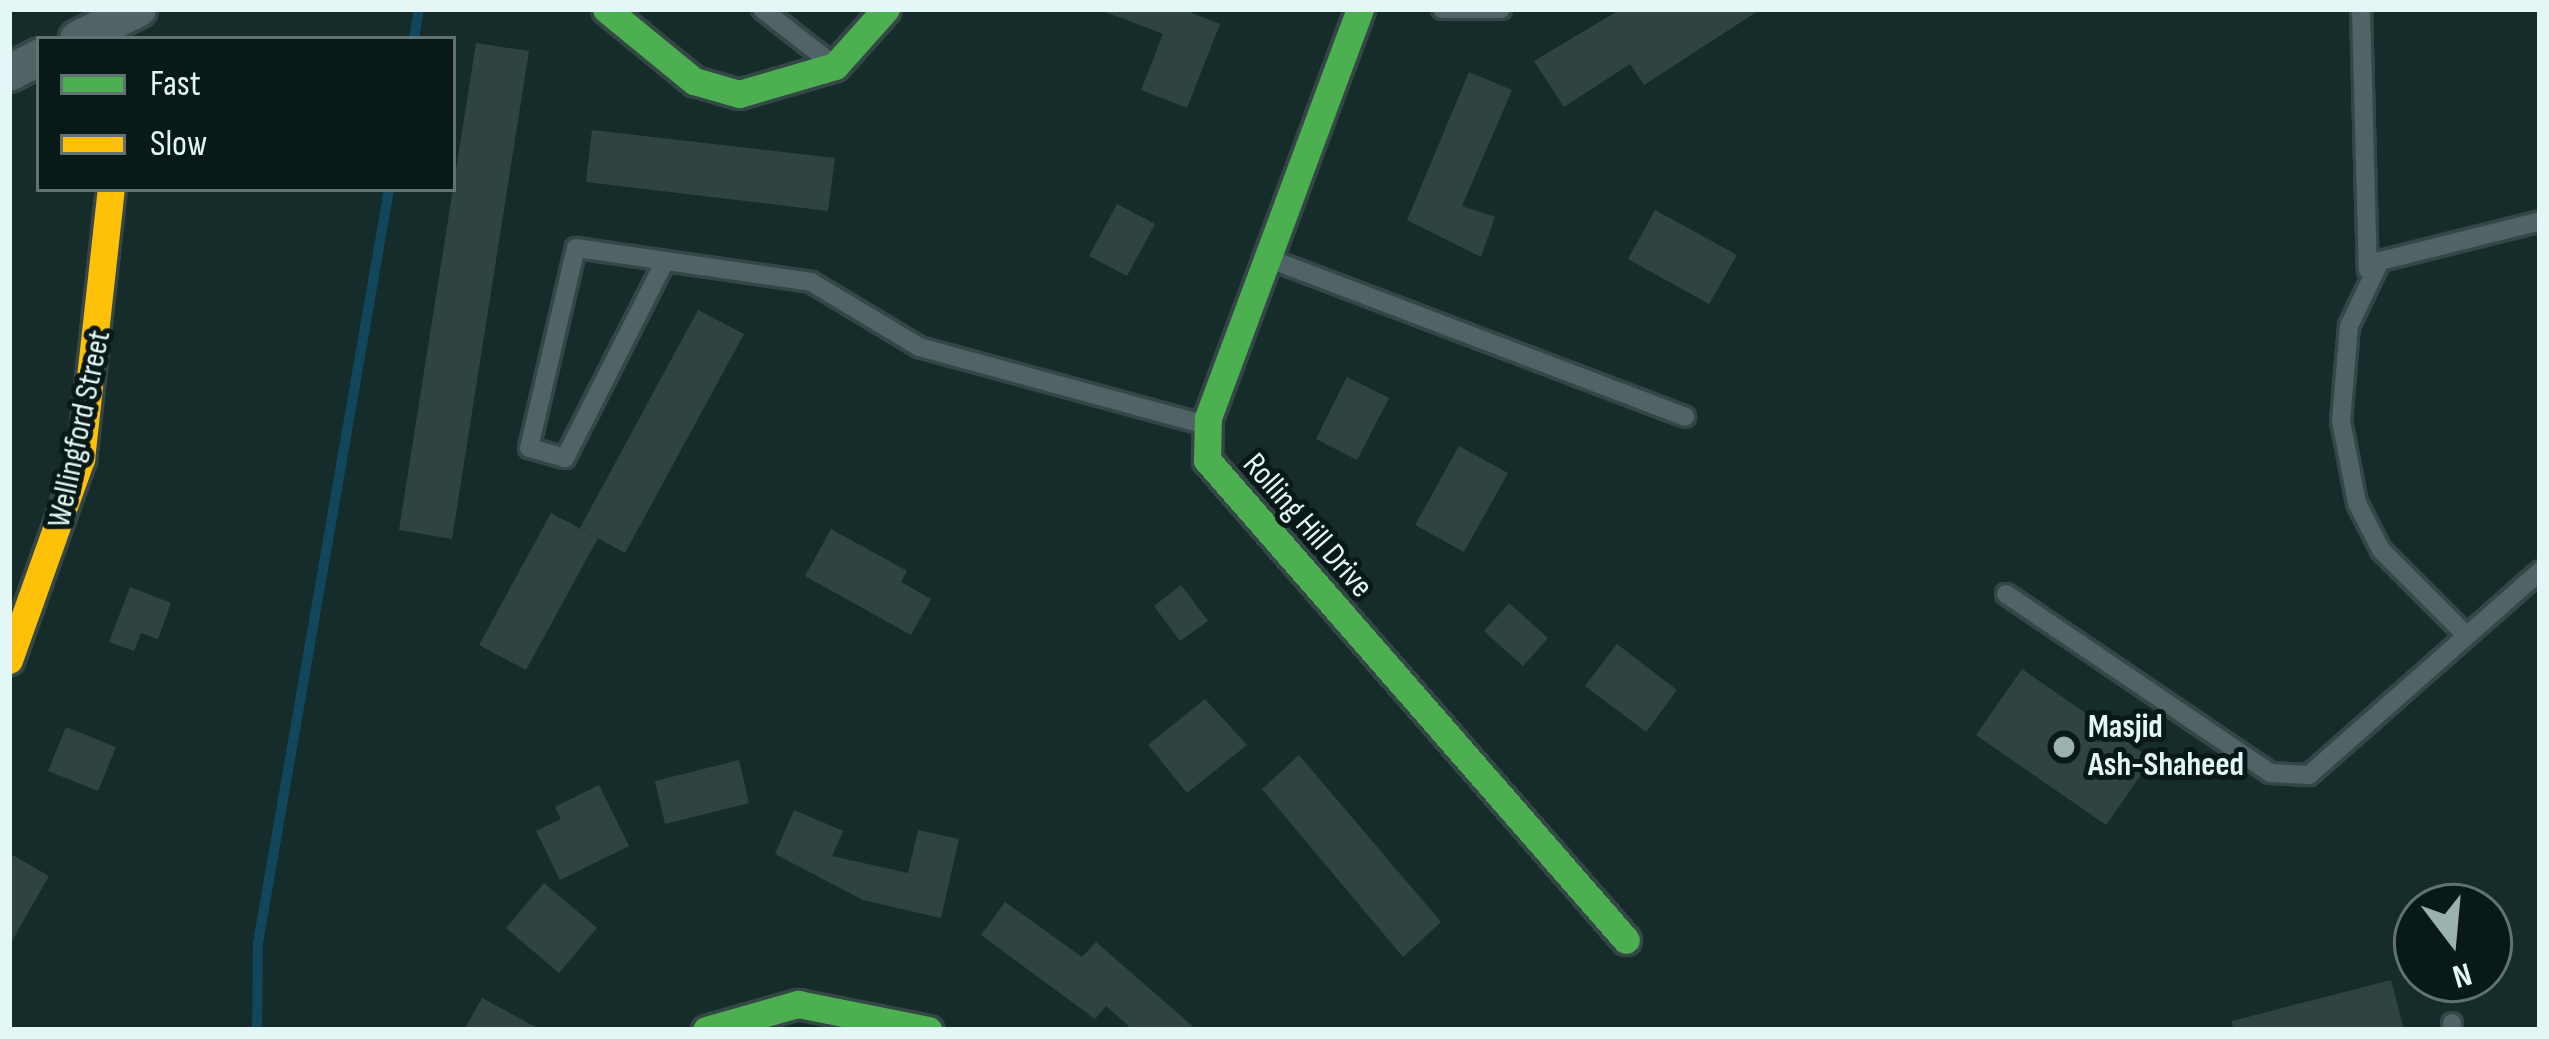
<!DOCTYPE html>
<html>
<head>
<meta charset="utf-8">
<style>
  body { margin:0 }
  #map { position:relative; width:2549px; height:1039px; overflow:hidden; background:#162c2b; font-family:"Sofia Sans Condensed",sans-serif }
  div>[style] { position:absolute }
  .stream>* { height:10px; margin:-5px; padding:0 5px; transform-origin:5px; border-radius:5px; background:#11475d }
  .building>* { inset:0; background:#2f4442 }
  .roads { filter:drop-shadow(3px 0 #344746) drop-shadow(-3px 0 #344746) drop-shadow(0 3px #344746) drop-shadow(0 -3px #344746) }
  .lane>* { height:18px; margin:-9px; padding:0 9px; transform-origin:9px; border-radius:9px; background:#506366 }
  .street>* { height:36px; margin:-18px; padding:0 18px; transform-origin:18px; border-radius:18px; background:#506366 }
  .fast>* { height:27px; margin:-13.5px; padding:0 13.5px; transform-origin:13.5px; border-radius:13.5px; background:#4caf50 }
  .slow>* { height:27px; margin:-13.5px; padding:0 13.5px; transform-origin:13.5px; border-radius:13.5px; background:#ffc107 }
  .dots>* { width:33px; height:33px; translate:-50% -50%; box-sizing:border-box; border:6px solid #091918; border-radius:50% }
  span { translate:-50% -50%; white-space:nowrap; text-align:center; line-height:1.15; -webkit-text-stroke:10px #091918; paint-order:stroke }
  .street-label { font-size:33px; color:#e3f8f6 }
  .poi-label { font-size:33px; color:#e3f8f6; font-weight:700 }
  .left { translate:0 -50%; text-align:left }
  .frame { position:absolute; inset:0; border:12px solid #e3f8f6; pointer-events:none }
  .legend { position:absolute; left:36px; top:36px; width:420px; height:156px; box-sizing:border-box; background:#091918; border:3px solid #607271; margin:0; padding:15px 21px; list-style:none; font-size:36px; color:#e3f8f6 }
  .legend li { display:flex; align-items:center; gap:24px; height:60px }
  .legend b { width:60px; border:3px solid #607271 }
  .north { position:absolute; left:2393px; top:883px; width:120px; height:120px; box-sizing:border-box; background:#091918; border:3px solid #607271; border-radius:50%; rotate:164deg; font-size:33px; font-weight:700; line-height:48px; text-align:center; color:#e3f8f6 }
  .north::after { content:''; display:block; margin:auto; width:42px; height:54px; background:#9bb1af; clip-path:polygon(50% 0,100% 100%,50% 72%,0 100%) }
</style>
</head>
<body>
<div id="map">
  <div class="stream">
    <div style="left:414px;top:39px;width:30px;rotate:-81deg"></div>
    <div style="left:257px;top:1030px;width:87px;rotate:-89.3deg"></div>
    <div style="left:258px;top:943px;width:765px;rotate:-80.14deg"></div>
  </div>
  <div class="building">
    <div style="clip-path:polygon(1182px 9px,1220px 24px,1187px 108px,1141px 90px,1163px 34px,1103px 11px)"></div>
    <div style="clip-path:polygon(1621px 9px,1761px 9px,1644px 85px,1630px 64px,1564px 107px,1534px 61px)"></div>
    <div style="clip-path:polygon(476px 43px,529px 51px,452px 539px,399px 530px)"></div>
    <div style="clip-path:polygon(1469px 72px,1512px 90px,1462px 206px,1495px 217px,1481px 257px,1407px 220px)"></div>
    <div style="clip-path:polygon(592px 130px,835px 158px,828px 211px,586px 182px)"></div>
    <div style="clip-path:polygon(1117px 204px,1155px 224px,1127px 276px,1089px 256px)"></div>
    <div style="clip-path:polygon(1655px 210px,1737px 255px,1709px 304px,1628px 259px)"></div>
    <div style="clip-path:polygon(698px 310px,744px 334px,625px 553px,580px 528px)"></div>
    <div style="clip-path:polygon(1347px 377px,1389px 398px,1357px 460px,1316px 439px)"></div>
    <div style="clip-path:polygon(1459px 446px,1508px 473px,1464px 552px,1415px 525px)"></div>
    <div style="clip-path:polygon(551px 513px,598px 538px,526px 670px,479px 645px)"></div>
    <div style="clip-path:polygon(831px 529px,907px 571px,901px 582px,931px 599px,911px 635px,805px 576px)"></div>
    <div style="clip-path:polygon(1181px 585px,1208px 621px,1180px 641px,1154px 606px)"></div>
    <div style="clip-path:polygon(130px 587px,171px 603px,158px 639px,141px 633px,134px 651px,109px 642px)"></div>
    <div style="clip-path:polygon(1509px 603px,1548px 638px,1523px 666px,1484px 631px)"></div>
    <div style="clip-path:polygon(1617px 644px,1677px 690px,1646px 732px,1585px 686px)"></div>
    <div style="clip-path:polygon(2022px 669px,2152px 759px,2106px 825px,1976px 735px)"></div>
    <div style="clip-path:polygon(1205px 699px,1247px 745px,1187px 793px,1148px 745px)"></div>
    <div style="clip-path:polygon(66px 727px,116px 747px,98px 791px,48px 771px)"></div>
    <div style="clip-path:polygon(1299px 755px,1441px 922px,1403px 957px,1262px 789px)"></div>
    <div style="clip-path:polygon(739px 760px,749px 803px,665px 824px,655px 781px)"></div>
    <div style="clip-path:polygon(599px 785px,629px 846px,560px 880px,536px 831px,561px 819px,555px 807px)"></div>
    <div style="clip-path:polygon(794px 810px,843px 831px,832px 856px,908px 873px,918px 830px,959px 839px,941px 918px,863px 900px,775px 854px)"></div>
    <div style="clip-path:polygon(9px 853px,49px 876px,9px 946px)"></div>
    <div style="clip-path:polygon(544px 883px,597px 928px,559px 973px,506px 928px)"></div>
    <div style="clip-path:polygon(1005px 902px,1082px 957px,1096px 942px,1197px 1030px,1133px 1030px,1106px 1006px,1095px 1019px,981px 935px)"></div>
    <div style="clip-path:polygon(2391px 980px,2404px 1030px,2233px 1030px,2232px 1021px)"></div>
    <div style="clip-path:polygon(482px 998px,541px 1030px,464px 1030px)"></div>
  </div>
  <div class="roads">
    <div class="lane">
      <div style="left:762px;top:9px;width:88px;rotate:38deg"></div>
      <div style="left:1442px;top:9px;width:59px"></div>
      <div style="left:2361px;top:9px;width:261px;rotate:88.5deg"></div>
      <div style="left:1270px;top:259px;width:444px;rotate:20.8deg"></div>
      <div style="left:665px;top:261px;width:221px;rotate:116.9deg"></div>
      <div style="left:565px;top:458px;width:37px;rotate:-164deg"></div>
      <div style="left:529px;top:448px;width:205px;rotate:-76.8deg"></div>
      <div style="left:576px;top:248px;width:237px;rotate:8.2deg"></div>
      <div style="left:811px;top:282px;width:126px;rotate:31deg"></div>
      <div style="left:919px;top:347px;width:298px;rotate:15.2deg"></div>
      <div style="left:2006px;top:594px;width:319px;rotate:34.1deg"></div>
      <div style="left:2270px;top:773px;width:39px;rotate:3deg"></div>
      <div style="left:2309px;top:775px;width:308px;rotate:-41.4deg"></div>
      <div style="left:2466px;top:635px;width:120px;rotate:-135deg"></div>
      <div style="left:2381px;top:550px;width:53px;rotate:-117.1deg"></div>
      <div style="left:2357px;top:503px;width:84px;rotate:-101deg"></div>
      <div style="left:2341px;top:421px;width:95px;rotate:-85.2deg"></div>
      <div style="left:2349px;top:326px;width:72px;rotate:-64.5deg"></div>
      <div style="left:2380px;top:261px;width:165px;rotate:-14deg"></div>
      <div style="left:2452px;top:1023px;width:7px;rotate:90deg"></div>
    </div>
    <div class="street">
      <div style="left:78px;top:39px;width:67px;rotate:-26.6deg"></div>
      <div style="left:9px;top:73px;width:34px;rotate:-27deg"></div>
    </div>
    <div class="fast">
      <div style="left:606px;top:9px;width:114px;rotate:39.3deg"></div>
      <div style="left:694px;top:81px;width:47px;rotate:16.1deg"></div>
      <div style="left:739px;top:94px;width:100px;rotate:-16.3deg"></div>
      <div style="left:835px;top:66px;width:76px;rotate:-48.2deg"></div>
      <div style="left:1360px;top:9px;width:436px;rotate:110.4deg"></div>
      <div style="left:1208px;top:418px;width:42px;rotate:91.4deg"></div>
      <div style="left:1207px;top:460px;width:637px;rotate:48.88deg"></div>
      <div style="left:706px;top:1030px;width:96px;rotate:-15.8deg"></div>
      <div style="left:798px;top:1004px;width:133px;rotate:11.3deg"></div>
    </div>
    <div class="slow">
      <div style="left:9px;top:660px;width:214px;rotate:-70.3deg"></div>
      <div style="left:81px;top:459px;width:272px;rotate:-83.7deg"></div>
    </div>
  </div>
  <div class="dots">
    <div style="left:2064px;top:747px;background:#9bb1af"></div>
  </div>
  <div class="street-label">
    <span style="left:80px;top:429px;rotate:-78deg">Wellingford Street</span>
    <span style="left:1307px;top:526px;rotate:49deg">Rolling Hill Drive</span>
  </div>
  <div class="poi-label">
    <span class="left" style="left:2088px;top:747px">Masjid<br>Ash-Shaheed</span>
  </div>
  <div class="frame"></div>
  <ul class="legend">
  <li><b style="height:15px;background:#4caf50"></b>Fast</li>
  <li><b style="height:15px;background:#ffc107"></b>Slow</li>
  </ul>
  <div class="north">N</div>
</div>
</body>
</html>
